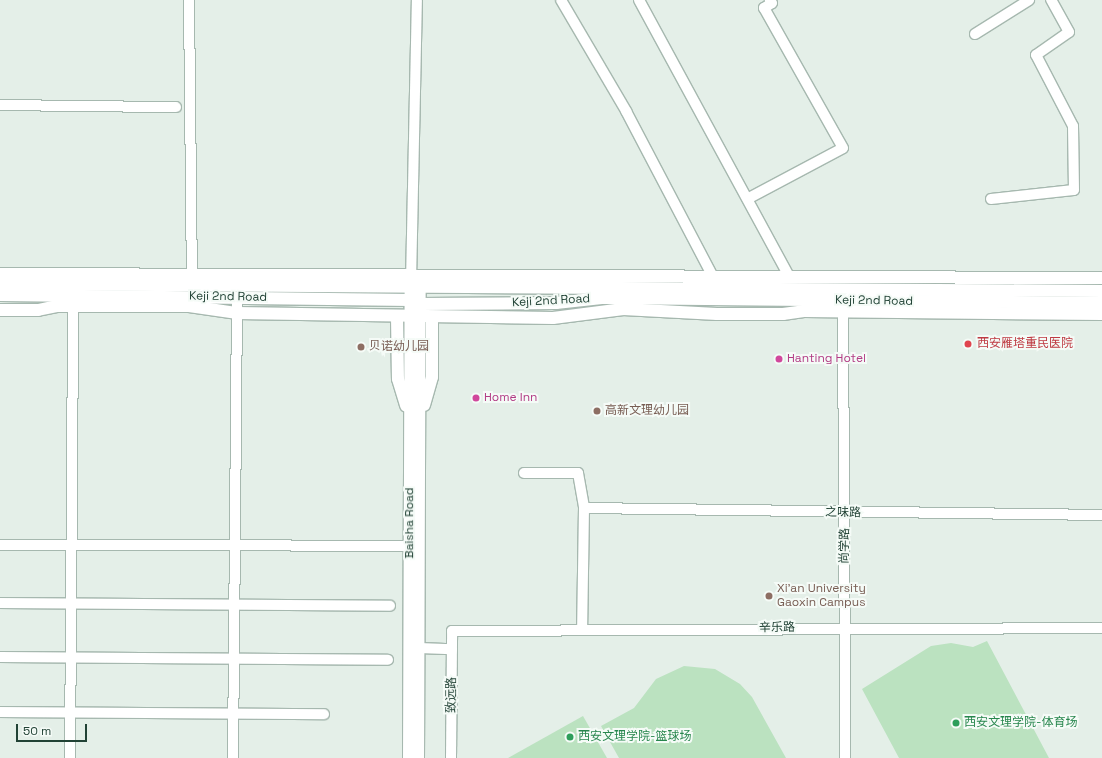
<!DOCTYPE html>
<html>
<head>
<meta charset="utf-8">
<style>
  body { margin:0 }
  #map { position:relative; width:1102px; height:758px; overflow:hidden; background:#e4efe8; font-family:"Space Grotesk","Noto Sans SC",sans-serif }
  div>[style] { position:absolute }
  .green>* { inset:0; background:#bbe2c0 }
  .roads { filter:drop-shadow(1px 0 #a6b8af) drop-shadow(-1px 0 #a6b8af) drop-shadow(0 1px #a6b8af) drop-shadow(0 -1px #a6b8af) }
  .minor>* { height:10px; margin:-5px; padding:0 5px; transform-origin:5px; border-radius:5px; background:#fff }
  .tertiary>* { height:12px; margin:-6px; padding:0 6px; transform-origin:6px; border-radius:6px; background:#fff }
  .secondary>* { height:12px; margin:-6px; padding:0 6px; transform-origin:6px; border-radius:6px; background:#fff }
  .dots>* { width:11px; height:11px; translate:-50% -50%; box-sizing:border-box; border:2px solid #f5fbf7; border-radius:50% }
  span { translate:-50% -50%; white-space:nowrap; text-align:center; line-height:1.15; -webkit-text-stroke:4px #f5fbf7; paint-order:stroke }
  .street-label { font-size:12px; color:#214235 }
  .health-label { font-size:12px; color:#be3a42 }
  .left { translate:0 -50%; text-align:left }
  .education-label { font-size:12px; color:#785e54 }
  .hotel-label { font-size:12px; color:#b23c85 }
  .leisure-label { font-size:12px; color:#27864d }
  .scale { position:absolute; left:16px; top:724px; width:71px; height:18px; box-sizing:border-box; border:2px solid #214235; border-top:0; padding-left:5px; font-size:12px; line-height:14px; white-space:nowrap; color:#214235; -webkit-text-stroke:3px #f5fbf7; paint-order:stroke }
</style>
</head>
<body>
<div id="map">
  <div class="green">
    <div style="clip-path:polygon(987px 641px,1049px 758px,899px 758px,862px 689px,931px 646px,951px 643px,973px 647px)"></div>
    <div style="clip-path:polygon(684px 666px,715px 669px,740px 684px,752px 697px,786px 758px,619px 758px,601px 726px,634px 708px,656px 679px)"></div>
    <div style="clip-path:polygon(583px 716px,607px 758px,508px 758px)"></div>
  </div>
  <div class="roads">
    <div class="minor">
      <div style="left:189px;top:0;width:276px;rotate:89.4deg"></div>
      <div style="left:561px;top:0;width:129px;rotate:59.6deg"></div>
      <div style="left:626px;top:111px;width:187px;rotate:62.3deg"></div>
      <div style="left:639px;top:0;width:316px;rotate:61.5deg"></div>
      <div style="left:975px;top:34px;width:64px;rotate:-32.2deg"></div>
      <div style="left:0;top:105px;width:176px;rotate:0.7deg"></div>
      <div style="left:749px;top:198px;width:106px;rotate:-28deg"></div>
      <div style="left:843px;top:148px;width:161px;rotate:-119.4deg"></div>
      <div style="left:764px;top:8px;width:9px;rotate:-32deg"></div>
      <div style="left:772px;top:3px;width:4px;rotate:-124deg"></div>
      <div style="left:991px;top:199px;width:83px;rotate:-6.2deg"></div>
      <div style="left:1074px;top:190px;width:64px;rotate:-90.9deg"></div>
      <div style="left:1073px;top:126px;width:80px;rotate:-117.5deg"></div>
      <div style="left:1036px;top:55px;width:40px;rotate:-34.9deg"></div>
      <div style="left:1069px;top:32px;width:37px;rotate:-119deg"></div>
      <div style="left:411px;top:282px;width:282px;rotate:-88.8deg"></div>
      <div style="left:843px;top:311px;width:447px;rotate:89.7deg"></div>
      <div style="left:524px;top:473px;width:54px"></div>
      <div style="left:578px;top:473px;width:36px;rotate:80deg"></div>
      <div style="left:584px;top:508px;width:122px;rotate:90.9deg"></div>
      <div style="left:584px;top:508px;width:518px;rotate:0.77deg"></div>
      <div style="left:0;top:545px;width:410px;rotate:0.1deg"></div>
      <div style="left:0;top:603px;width:390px;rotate:0.4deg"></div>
      <div style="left:419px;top:648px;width:33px;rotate:2deg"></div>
      <div style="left:0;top:657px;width:388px;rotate:0.4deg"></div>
      <div style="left:0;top:712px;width:324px;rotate:0.4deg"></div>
      <div style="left:70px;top:758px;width:452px;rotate:-89.6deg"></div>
      <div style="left:233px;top:758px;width:461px;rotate:-89.5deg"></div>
      <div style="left:451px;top:758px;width:127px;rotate:-89.5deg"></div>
      <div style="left:452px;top:631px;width:650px;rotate:-0.26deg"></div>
    </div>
    <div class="tertiary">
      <div style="left:0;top:274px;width:1102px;rotate:0.21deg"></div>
      <div style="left:0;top:310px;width:38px"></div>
      <div style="left:38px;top:310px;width:19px;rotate:-12deg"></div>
      <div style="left:57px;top:306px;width:132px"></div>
      <div style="left:189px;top:306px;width:49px;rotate:8.3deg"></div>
      <div style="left:237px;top:313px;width:316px;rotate:0.9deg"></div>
      <div style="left:553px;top:318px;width:71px;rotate:-7.3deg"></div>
      <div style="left:623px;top:309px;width:94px;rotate:3deg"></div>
      <div style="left:717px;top:314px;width:66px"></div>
      <div style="left:783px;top:314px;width:21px;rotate:-8deg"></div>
      <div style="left:804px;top:311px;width:298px;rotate:0.6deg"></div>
      <div style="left:397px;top:317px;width:62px;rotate:89.1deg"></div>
      <div style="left:398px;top:379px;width:28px;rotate:73deg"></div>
      <div style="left:424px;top:405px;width:29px;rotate:-74deg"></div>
      <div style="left:432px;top:377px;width:60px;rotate:-90deg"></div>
      <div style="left:409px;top:758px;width:470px;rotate:-89.8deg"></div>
      <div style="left:418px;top:758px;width:470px;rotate:-89.8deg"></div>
    </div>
    <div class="secondary">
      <div style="left:0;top:284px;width:1102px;rotate:0.36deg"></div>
      <div style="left:0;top:295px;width:411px;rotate:0.7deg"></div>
      <div style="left:411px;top:300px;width:10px;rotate:24deg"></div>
      <div style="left:420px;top:304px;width:136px;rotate:-0.4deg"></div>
      <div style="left:556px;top:303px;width:46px;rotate:-6.2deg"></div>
      <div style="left:602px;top:298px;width:500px;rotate:0.57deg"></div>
    </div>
  </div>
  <div class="dots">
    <div style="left:968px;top:344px;background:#e0444e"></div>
    <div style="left:361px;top:347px;background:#8d6e63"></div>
    <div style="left:779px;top:359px;background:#d1479c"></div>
    <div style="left:476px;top:398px;background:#d1479c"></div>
    <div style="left:597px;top:411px;background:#8d6e63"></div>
    <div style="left:769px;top:596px;background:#8d6e63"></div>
    <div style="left:956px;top:723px;background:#2e9e5b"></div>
    <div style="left:570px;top:737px;background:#2e9e5b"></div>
  </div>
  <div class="street-label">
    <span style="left:228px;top:297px;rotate:1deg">Keji 2nd Road</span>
    <span style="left:551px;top:301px;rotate:-3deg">Keji 2nd Road</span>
    <span style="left:874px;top:301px;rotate:1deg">Keji 2nd Road</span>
    <span style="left:843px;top:513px;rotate:1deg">之味路</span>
    <span style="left:410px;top:523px;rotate:-90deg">Baisha Road</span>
    <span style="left:845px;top:546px;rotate:-89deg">尚学路</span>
    <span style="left:777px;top:628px;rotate:-1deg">辛乐路</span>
    <span style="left:452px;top:695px;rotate:-90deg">致远路</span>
  </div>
  <div class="health-label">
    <span class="left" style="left:977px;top:344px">西安雁塔重民医院</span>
  </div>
  <div class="education-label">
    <span class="left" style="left:369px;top:347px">贝诺幼儿园</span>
    <span class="left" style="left:605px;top:411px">高新文理幼儿园</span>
    <span class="left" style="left:777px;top:596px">Xi'an University<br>Gaoxin Campus</span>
  </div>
  <div class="hotel-label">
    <span class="left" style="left:787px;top:359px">Hanting Hotel</span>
    <span class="left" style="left:484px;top:398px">Home Inn</span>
  </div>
  <div class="leisure-label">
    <span class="left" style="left:964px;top:723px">西安文理学院-体育场</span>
    <span class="left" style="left:578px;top:737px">西安文理学院-篮球场</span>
  </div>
  <div class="scale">50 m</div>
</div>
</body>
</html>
